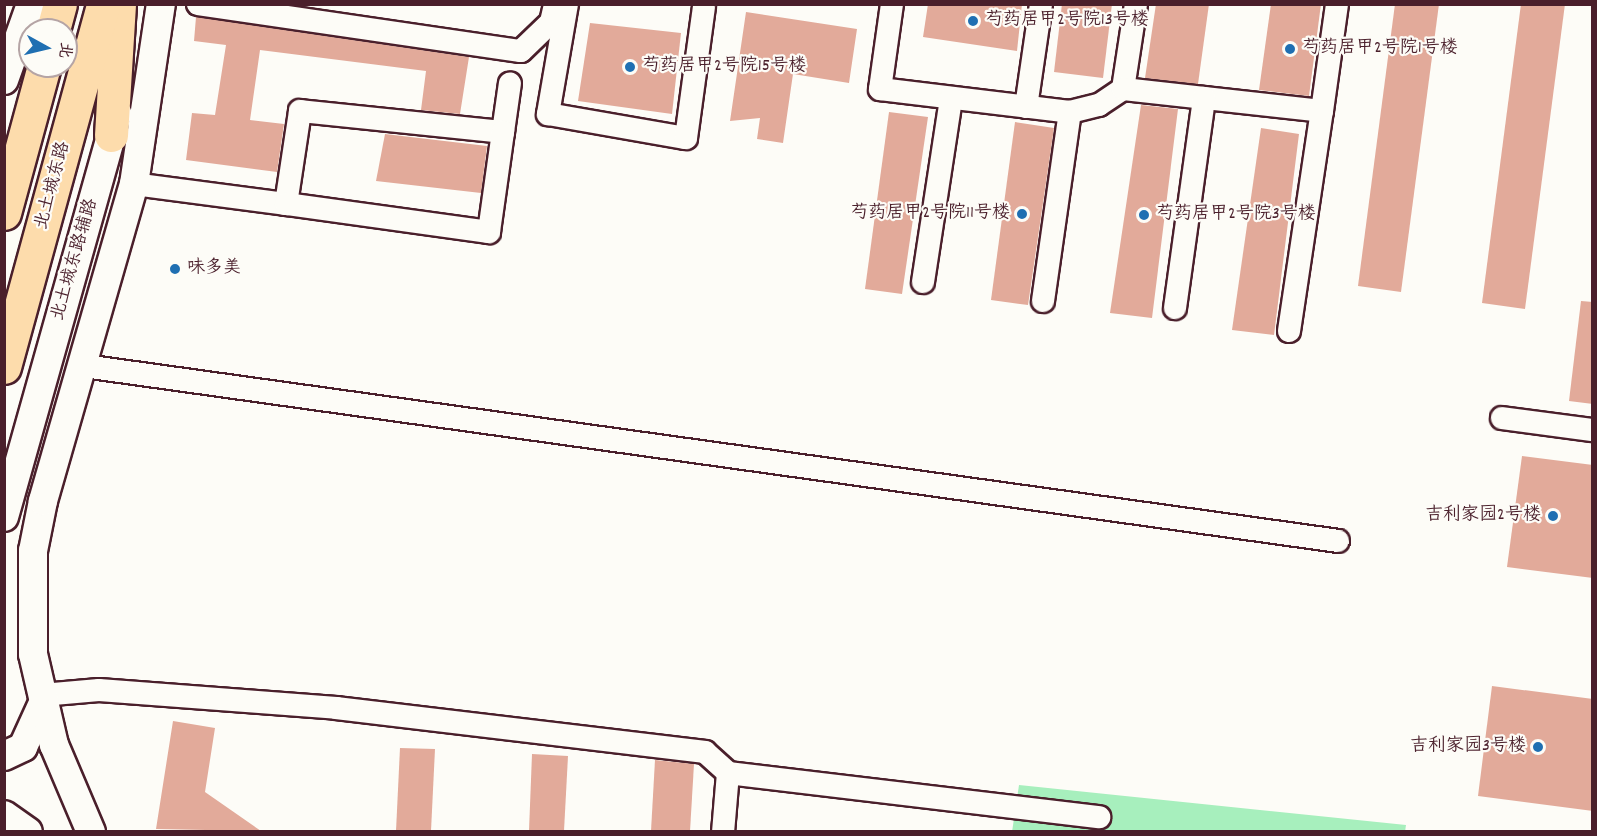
<!DOCTYPE html>
<html>
<head>
<meta charset="utf-8">
<style>
  body { margin:0 }
  #map { position:relative; width:1597px; height:836px; overflow:hidden; background:#fdfcf7; font-family:Dekko,"LXGW WenKai TC",sans-serif }
  div>[style] { position:absolute }
  .green>* { inset:0; background:#a7efbd }
  .building>* { inset:0; background:#e2aa9a }
  .roads { filter:drop-shadow(2px 0 #4a1f2b) drop-shadow(-2px 0 #4a1f2b) drop-shadow(0 2px #4a1f2b) drop-shadow(0 -2px #4a1f2b) }
  .minor>* { height:22px; margin:-11px; padding:0 11px; transform-origin:11px; border-radius:11px; background:#fdfcf7 }
  .tertiary>* { height:28px; margin:-14px; padding:0 14px; transform-origin:14px; border-radius:14px; background:#fdfcf7 }
  .primary>* { height:33px; margin:-16.5px; padding:0 16.5px; transform-origin:16.5px; border-radius:16.5px; background:#fddcac }
  .dots>* { width:16px; height:16px; translate:-50% -50%; box-sizing:border-box; border:3px solid #fdfcf7; border-radius:50% }
  span { translate:-50% -50%; white-space:nowrap; text-align:center; line-height:1.15; -webkit-text-stroke:4.5px #fdfcf7; paint-order:stroke }
  .poi-label { font-size:18px; color:#4a1f2b }
  .left { translate:0 -50%; text-align:left }
  .right { translate:-100% -50%; text-align:right }
  .street-label { font-size:18px; color:#4a1f2b }
  .frame { position:absolute; inset:0; border:6px solid #4a1f2b; pointer-events:none }
  .north { position:absolute; left:18px; top:18px; width:60px; height:60px; box-sizing:border-box; background:#fdfcf7; border:2px solid #b5a4a5; border-radius:50%; rotate:98deg; font-size:16px; font-weight:700; line-height:24px; text-align:center; color:#4a1f2b }
  .north::after { content:''; display:block; margin:auto; width:21px; height:27px; background:#1f6fb2; clip-path:polygon(50% 0,100% 100%,50% 72%,0 100%) }
</style>
</head>
<body>
<div id="map">
  <div class="green">
    <div style="clip-path:polygon(1019px 785px,1406px 825px,1405px 832px,1012px 832px)"></div>
  </div>
  <div class="building">
    <div style="clip-path:polygon(928px 4px,1022px 4px,1017px 51px,923px 37px)"></div>
    <div style="clip-path:polygon(1062px 4px,1112px 4px,1103px 78px,1054px 72px)"></div>
    <div style="clip-path:polygon(1156px 4px,1209px 4px,1198px 84px,1145px 78px)"></div>
    <div style="clip-path:polygon(1271px 4px,1321px 4px,1309px 96px,1259px 90px)"></div>
    <div style="clip-path:polygon(1395px 4px,1439px 4px,1401px 292px,1358px 286px)"></div>
    <div style="clip-path:polygon(1521px 4px,1565px 4px,1525px 309px,1482px 303px)"></div>
    <div style="clip-path:polygon(746px 12px,857px 29px,849px 83px,793px 74px,783px 143px,757px 139px,760px 118px,730px 121px)"></div>
    <div style="clip-path:polygon(196px 17px,469px 57px,460px 114px,421px 110px,426px 71px,260px 50px,250px 120px,284px 124px,277px 172px,186px 160px,192px 113px,215px 115px,226px 45px,194px 41px)"></div>
    <div style="clip-path:polygon(590px 23px,681px 33px,672px 114px,578px 101px)"></div>
    <div style="clip-path:polygon(1141px 105px,1178px 109px,1152px 318px,1110px 313px)"></div>
    <div style="clip-path:polygon(889px 112px,928px 117px,902px 294px,865px 289px)"></div>
    <div style="clip-path:polygon(1015px 122px,1054px 128px,1028px 305px,991px 300px)"></div>
    <div style="clip-path:polygon(1261px 128px,1299px 134px,1274px 335px,1232px 330px)"></div>
    <div style="clip-path:polygon(385px 134px,487px 146px,481px 193px,376px 181px)"></div>
    <div style="clip-path:polygon(1581px 301px,1593px 302px,1593px 404px,1569px 401px)"></div>
    <div style="clip-path:polygon(1522px 456px,1593px 465px,1593px 578px,1507px 567px)"></div>
    <div style="clip-path:polygon(1492px 686px,1593px 699px,1593px 811px,1478px 796px)"></div>
    <div style="clip-path:polygon(173px 721px,215px 728px,205px 792px,261px 831px,156px 829px)"></div>
    <div style="clip-path:polygon(400px 748px,435px 749px,431px 831px,396px 831px)"></div>
    <div style="clip-path:polygon(532px 754px,568px 756px,564px 831px,529px 831px)"></div>
    <div style="clip-path:polygon(655px 760px,694px 764px,690px 831px,651px 831px)"></div>
  </div>
  <div class="roads">
    <div class="minor">
      <div style="left:198px;top:4px;width:326px;rotate:8.3deg"></div>
      <div style="left:521px;top:51px;width:42px;rotate:-44deg"></div>
      <div style="left:551px;top:22px;width:18px;rotate:-77deg"></div>
      <div style="left:567px;top:4px;width:112px;rotate:99.8deg"></div>
      <div style="left:548px;top:114px;width:140px;rotate:9.9deg"></div>
      <div style="left:686px;top:138px;width:132px;rotate:-82.2deg"></div>
      <div style="left:892px;top:4px;width:86px;rotate:98deg"></div>
      <div style="left:880px;top:89px;width:191px;rotate:6.9deg"></div>
      <div style="left:1070px;top:112px;width:30px;rotate:-14deg"></div>
      <div style="left:1099px;top:105px;width:29px;rotate:-34deg"></div>
      <div style="left:1136px;top:4px;width:86px;rotate:98.7deg"></div>
      <div style="left:1123px;top:89px;width:200px;rotate:6.3deg"></div>
      <div style="left:1322px;top:111px;width:108px;rotate:-82deg"></div>
      <div style="left:1026px;top:107px;width:104px;rotate:-81.7deg"></div>
      <div style="left:503px;top:132px;width:49px;rotate:-81.9deg"></div>
      <div style="left:134px;top:184px;width:153px;rotate:7.5deg"></div>
      <div style="left:286px;top:204px;width:94px;rotate:-81.4deg"></div>
      <div style="left:300px;top:111px;width:204px;rotate:5.9deg"></div>
      <div style="left:503px;top:132px;width:101px;rotate:98deg"></div>
      <div style="left:489px;top:232px;width:205px;rotate:-172.1deg"></div>
      <div style="left:923px;top:282px;width:186px;rotate:-81.3deg"></div>
      <div style="left:1043px;top:301px;width:191px;rotate:-81.9deg"></div>
      <div style="left:1175px;top:308px;width:212px;rotate:-82.1deg"></div>
      <div style="left:1289px;top:331px;width:222px;rotate:-81.5deg"></div>
      <div style="left:84px;top:366px;width:1266px;rotate:7.94deg"></div>
      <div style="left:1502px;top:418px;width:91px;rotate:7.6deg"></div>
      <div style="left:42px;top:695px;width:57px;rotate:-5deg"></div>
      <div style="left:99px;top:690px;width:238px;rotate:4.3deg"></div>
      <div style="left:336px;top:708px;width:372px;rotate:6.8deg"></div>
      <div style="left:705px;top:752px;width:31px;rotate:42deg"></div>
      <div style="left:728px;top:773px;width:59px;rotate:94.8deg"></div>
      <div style="left:728px;top:773px;width:374px;rotate:6.8deg"></div>
    </div>
    <div class="tertiary">
      <div style="left:4px;top:80px;width:81px;rotate:-70.4deg"></div>
      <div style="left:4px;top:517px;width:419px;rotate:-74.3deg"></div>
      <div style="left:4px;top:756px;width:21px;rotate:-25deg"></div>
      <div style="left:23px;top:747px;width:51px;rotate:-65.5deg"></div>
      <div style="left:4px;top:815px;width:29px;rotate:35deg"></div>
      <div style="left:91px;top:832px;width:95px;rotate:-113deg"></div>
      <div style="left:54px;top:745px;width:93px;rotate:-103deg"></div>
      <div style="left:33px;top:654px;width:103px;rotate:-90deg"></div>
      <div style="left:33px;top:551px;width:51px;rotate:-78.7deg"></div>
      <div style="left:43px;top:501px;width:330px;rotate:-74deg"></div>
      <div style="left:134px;top:184px;width:182px;rotate:-81.5deg"></div>
    </div>
    <div class="primary">
      <div style="left:53px;top:30px;width:27px;rotate:-75deg"></div>
      <div style="left:111px;top:135px;width:131px;rotate:-86.5deg"></div>
      <div style="left:4px;top:213px;width:152px;rotate:-74.8deg"></div>
      <div style="left:4px;top:367px;width:376px;rotate:-74.7deg"></div>
    </div>
  </div>
  <div class="dots">
    <div style="left:973px;top:21px;background:#1f6fb2"></div>
    <div style="left:1290px;top:49px;background:#1f6fb2"></div>
    <div style="left:630px;top:67px;background:#1f6fb2"></div>
    <div style="left:1022px;top:214px;background:#1f6fb2"></div>
    <div style="left:1144px;top:215px;background:#1f6fb2"></div>
    <div style="left:175px;top:269px;background:#1f6fb2"></div>
    <div style="left:1553px;top:516px;background:#1f6fb2"></div>
    <div style="left:1538px;top:747px;background:#1f6fb2"></div>
  </div>
  <div class="poi-label">
    <span class="left" style="left:985px;top:21px">芍药居甲2号院13号楼</span>
    <span class="left" style="left:1302px;top:49px">芍药居甲2号院1号楼</span>
    <span class="left" style="left:642px;top:67px">芍药居甲2号院15号楼</span>
    <span class="right" style="left:1010px;top:214px">芍药居甲2号院11号楼</span>
    <span class="left" style="left:1156px;top:215px">芍药居甲2号院3号楼</span>
    <span class="left" style="left:187px;top:269px">味多美</span>
    <span class="right" style="left:1541px;top:516px">吉利家园2号楼</span>
    <span class="right" style="left:1526px;top:747px">吉利家园3号楼</span>
  </div>
  <div class="street-label">
    <span style="left:54px;top:186px;rotate:-75deg">北土城东路</span>
    <span style="left:76px;top:260px;rotate:-74deg">北土城东路辅路</span>
  </div>
  <div class="frame"></div>
  <div class="north">北</div>
</div>
</body>
</html>
